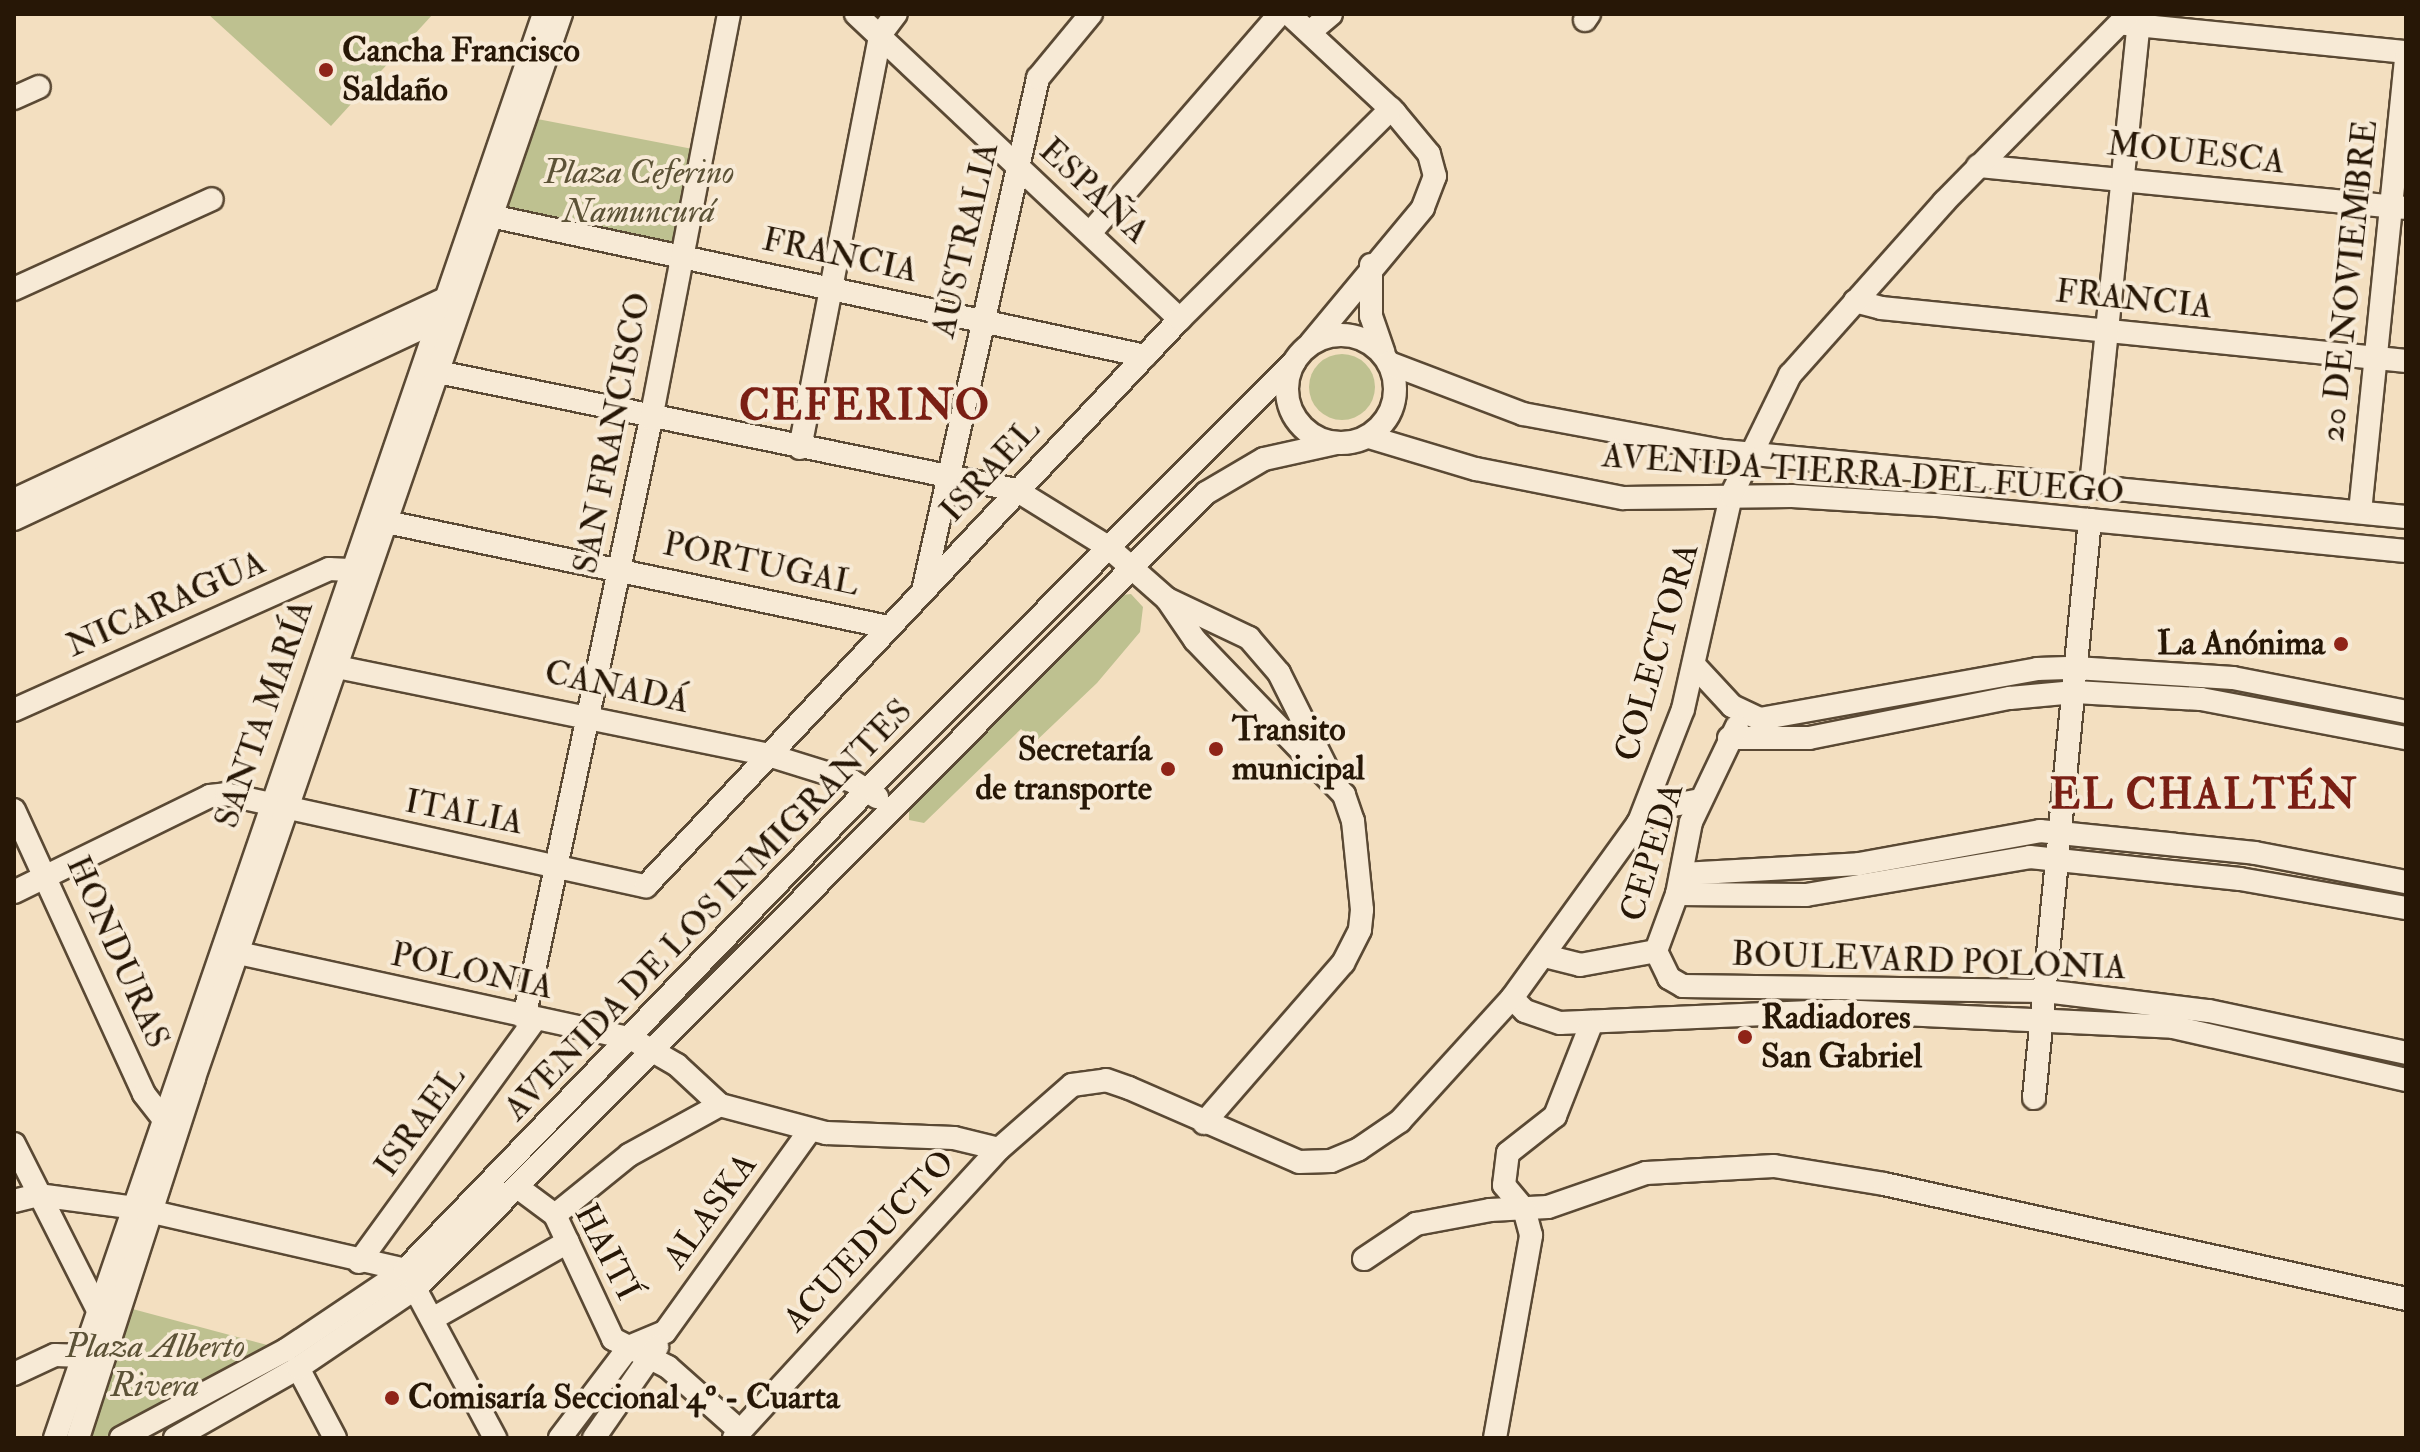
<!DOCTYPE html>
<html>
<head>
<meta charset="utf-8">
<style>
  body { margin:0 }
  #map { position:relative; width:2420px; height:1452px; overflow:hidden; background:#f3dfc0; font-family:"IM FELL Double Pica",serif }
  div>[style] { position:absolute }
  .green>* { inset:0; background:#bec190 }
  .round { border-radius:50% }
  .roads { filter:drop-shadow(2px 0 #5a4934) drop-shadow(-2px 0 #5a4934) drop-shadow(0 2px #5a4934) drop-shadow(0 -2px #5a4934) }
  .minor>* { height:22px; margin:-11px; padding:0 11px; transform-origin:11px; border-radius:11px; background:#f7ead6 }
  .minor>.ring { margin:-11px; padding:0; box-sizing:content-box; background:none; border:22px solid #f7ead6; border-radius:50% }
  .dots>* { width:22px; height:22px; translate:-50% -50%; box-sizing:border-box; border:4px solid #f7ead6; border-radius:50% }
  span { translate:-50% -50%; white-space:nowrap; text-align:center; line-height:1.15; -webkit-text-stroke:8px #f7ead6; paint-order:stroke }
  .poi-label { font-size:34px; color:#271706; font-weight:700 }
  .left { translate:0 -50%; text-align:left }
  .right { translate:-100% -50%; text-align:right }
  .street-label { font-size:34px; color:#271706 }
  .park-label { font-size:34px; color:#5c5236; font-style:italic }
  .district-label { font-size:42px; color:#7a1f14; font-weight:700; letter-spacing:2px }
  .frame { position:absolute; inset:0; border:16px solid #271706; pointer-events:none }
</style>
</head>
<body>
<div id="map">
  <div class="green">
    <div style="clip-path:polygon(208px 14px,433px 14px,331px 126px)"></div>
    <div style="clip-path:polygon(527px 117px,703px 151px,682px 256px,492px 216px)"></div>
    <div class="round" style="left:1309px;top:354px;width:66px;height:66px"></div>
    <div style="clip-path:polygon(1131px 594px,1143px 607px,1140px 632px,1097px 683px,1035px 742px,1021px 729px,924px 823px,909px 820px,909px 810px,1122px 595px)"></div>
    <div style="clip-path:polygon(125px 1307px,286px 1350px,121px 1438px,78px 1438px)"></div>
  </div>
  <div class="roads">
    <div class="minor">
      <div style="left:856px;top:14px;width:445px;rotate:43.3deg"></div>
      <div style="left:1289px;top:14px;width:145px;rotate:43deg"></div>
      <div style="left:1395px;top:113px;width:53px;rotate:50.3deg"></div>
      <div style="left:1429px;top:154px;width:23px;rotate:75deg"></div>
      <div style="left:1435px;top:176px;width:34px;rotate:111deg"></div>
      <div style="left:1423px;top:208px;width:175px;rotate:129.7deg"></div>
      <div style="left:1585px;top:20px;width:7px;rotate:-56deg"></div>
      <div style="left:2125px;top:24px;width:282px;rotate:5.7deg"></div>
      <div style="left:1311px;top:31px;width:26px;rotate:-40deg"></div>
      <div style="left:14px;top:98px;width:27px;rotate:-24deg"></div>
      <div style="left:1978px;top:166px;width:427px;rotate:5.6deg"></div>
      <div style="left:481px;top:214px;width:679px;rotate:12.07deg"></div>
      <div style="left:1090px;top:233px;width:290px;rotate:-49.1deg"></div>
      <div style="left:1371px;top:265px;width:51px;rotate:90deg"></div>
      <div style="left:1371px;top:316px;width:39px;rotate:71deg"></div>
      <div style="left:14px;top:289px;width:217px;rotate:-24.4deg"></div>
      <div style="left:1855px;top:301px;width:27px;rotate:15deg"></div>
      <div style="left:1881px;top:308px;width:528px;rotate:5.76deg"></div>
      <div class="ring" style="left:1287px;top:335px;width:86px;height:86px"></div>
      <div style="left:1389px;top:363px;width:143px;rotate:20.8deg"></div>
      <div style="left:1523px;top:414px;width:203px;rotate:10.5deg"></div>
      <div style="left:1723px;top:451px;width:686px;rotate:5.52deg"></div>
      <div style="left:428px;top:370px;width:600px;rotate:11.53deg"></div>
      <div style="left:1016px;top:490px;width:108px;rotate:31.8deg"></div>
      <div style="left:1108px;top:547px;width:79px;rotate:41.4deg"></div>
      <div style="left:1167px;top:599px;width:91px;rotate:25.4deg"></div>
      <div style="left:1249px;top:638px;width:46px;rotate:49.4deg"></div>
      <div style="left:1279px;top:673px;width:112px;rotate:63.4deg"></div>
      <div style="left:1369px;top:437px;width:112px;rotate:16.7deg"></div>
      <div style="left:1476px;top:469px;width:150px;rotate:11.2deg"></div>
      <div style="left:1623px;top:498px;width:169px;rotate:-0.7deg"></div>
      <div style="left:1792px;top:496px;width:145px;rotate:3.6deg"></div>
      <div style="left:1937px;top:505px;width:471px;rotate:5.6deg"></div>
      <div style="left:800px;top:448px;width:421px;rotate:-79deg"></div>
      <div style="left:880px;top:35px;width:26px;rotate:-53deg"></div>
      <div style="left:2091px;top:485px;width:474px;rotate:-84.1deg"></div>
      <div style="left:14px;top:500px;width:472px;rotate:-25deg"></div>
      <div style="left:2360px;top:512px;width:458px;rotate:-84.2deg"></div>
      <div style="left:14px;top:519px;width:463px;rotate:-25.1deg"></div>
      <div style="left:372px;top:519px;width:527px;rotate:11.82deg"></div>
      <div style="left:923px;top:591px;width:526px;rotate:-77.36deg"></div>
      <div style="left:1038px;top:78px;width:83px;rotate:-50.4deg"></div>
      <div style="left:1167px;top:599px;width:50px;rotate:55.7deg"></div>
      <div style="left:1195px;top:640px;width:215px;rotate:46.1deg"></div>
      <div style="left:1344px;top:795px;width:28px;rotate:71deg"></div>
      <div style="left:1353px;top:821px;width:89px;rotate:84.2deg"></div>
      <div style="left:1362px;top:910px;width:20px;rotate:96deg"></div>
      <div style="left:1360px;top:930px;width:37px;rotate:117deg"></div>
      <div style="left:1343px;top:963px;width:212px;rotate:131deg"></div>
      <div style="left:322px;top:664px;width:452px;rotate:11.5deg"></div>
      <div style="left:765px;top:754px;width:91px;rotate:17.2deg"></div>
      <div style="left:852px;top:781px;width:30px;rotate:33deg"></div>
      <div style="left:1694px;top:665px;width:56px;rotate:47.2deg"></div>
      <div style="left:1732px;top:706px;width:31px;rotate:25deg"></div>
      <div style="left:1760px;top:719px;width:281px;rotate:-10.2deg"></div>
      <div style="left:2037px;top:669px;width:38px;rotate:-2deg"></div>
      <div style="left:2075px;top:668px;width:158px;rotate:3.6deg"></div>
      <div style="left:2233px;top:678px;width:176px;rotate:11.1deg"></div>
      <div style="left:14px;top:710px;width:345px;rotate:-24.1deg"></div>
      <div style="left:329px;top:569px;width:20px;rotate:3deg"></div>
      <div style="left:1729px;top:738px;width:80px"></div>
      <div style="left:1809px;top:738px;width:205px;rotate:-11.3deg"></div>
      <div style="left:2010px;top:698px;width:65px;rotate:-5.3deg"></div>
      <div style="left:2075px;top:692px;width:126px;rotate:3.2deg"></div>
      <div style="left:2201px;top:699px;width:209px;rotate:10.8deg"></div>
      <div style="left:14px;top:810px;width:312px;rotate:65.4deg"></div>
      <div style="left:144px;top:1094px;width:33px;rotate:52deg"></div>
      <div style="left:1639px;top:822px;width:121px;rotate:-68.7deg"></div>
      <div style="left:1683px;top:709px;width:218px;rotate:-77.3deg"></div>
      <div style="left:1731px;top:496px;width:135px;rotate:-64deg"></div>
      <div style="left:1790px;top:375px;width:232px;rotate:-48.3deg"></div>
      <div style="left:1944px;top:202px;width:264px;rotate:-45.5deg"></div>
      <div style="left:1682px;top:874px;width:177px;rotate:-3.2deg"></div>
      <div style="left:1859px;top:864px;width:184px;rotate:-10.3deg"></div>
      <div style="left:2040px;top:831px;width:216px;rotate:5.8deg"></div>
      <div style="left:2255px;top:853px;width:154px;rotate:10.9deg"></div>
      <div style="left:14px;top:892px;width:218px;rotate:-26.1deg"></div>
      <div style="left:210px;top:796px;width:16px;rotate:-7deg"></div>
      <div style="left:226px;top:794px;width:430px;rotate:12.4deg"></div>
      <div style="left:646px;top:886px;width:779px;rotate:-46.72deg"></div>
      <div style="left:1180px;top:319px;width:298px;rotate:-44.9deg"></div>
      <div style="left:1677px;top:894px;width:129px;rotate:0.4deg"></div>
      <div style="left:1806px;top:895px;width:227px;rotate:-9.6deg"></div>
      <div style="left:2030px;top:857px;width:211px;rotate:6deg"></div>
      <div style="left:2240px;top:879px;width:169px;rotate:9.9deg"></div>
      <div style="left:225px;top:950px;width:417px;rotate:12.3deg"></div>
      <div style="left:632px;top:1039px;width:52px;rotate:30deg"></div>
      <div style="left:677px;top:1065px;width:59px;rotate:42.9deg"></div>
      <div style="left:1656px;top:951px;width:30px;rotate:64deg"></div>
      <div style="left:1669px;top:978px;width:16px;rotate:30deg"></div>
      <div style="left:1683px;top:986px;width:362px;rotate:0.8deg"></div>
      <div style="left:2045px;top:991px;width:165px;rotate:7deg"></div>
      <div style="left:2209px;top:1011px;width:201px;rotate:12deg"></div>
      <div style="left:1545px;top:956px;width:36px;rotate:14deg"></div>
      <div style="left:1580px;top:965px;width:77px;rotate:-10.4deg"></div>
      <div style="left:1656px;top:951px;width:61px;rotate:-69.8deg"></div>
      <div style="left:1677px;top:894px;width:73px;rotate:-79deg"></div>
      <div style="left:1691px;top:822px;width:106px;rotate:-64.4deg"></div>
      <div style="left:1512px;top:998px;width:18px;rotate:45deg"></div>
      <div style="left:1525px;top:1011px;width:37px;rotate:19deg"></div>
      <div style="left:1560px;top:1023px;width:279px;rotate:-2.5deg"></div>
      <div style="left:1839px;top:1011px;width:334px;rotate:2.7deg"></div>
      <div style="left:2173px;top:1027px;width:239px;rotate:12.8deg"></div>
      <div style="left:524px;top:1018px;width:612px;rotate:-78.03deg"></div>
      <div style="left:651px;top:419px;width:412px;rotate:-79.1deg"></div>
      <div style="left:2034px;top:1098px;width:581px;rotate:-84.47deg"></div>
      <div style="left:14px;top:1144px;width:188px;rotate:63.2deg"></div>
      <div style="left:520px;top:1189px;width:44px;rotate:36.6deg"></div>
      <div style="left:555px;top:1215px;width:137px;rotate:64.9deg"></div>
      <div style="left:613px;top:1339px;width:62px;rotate:27deg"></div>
      <div style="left:668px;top:1367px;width:96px;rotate:41.6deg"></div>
      <div style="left:14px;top:1201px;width:25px;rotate:-14deg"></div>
      <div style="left:38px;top:1195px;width:98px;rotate:7.6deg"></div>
      <div style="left:135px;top:1208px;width:277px;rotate:12.9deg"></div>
      <div style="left:405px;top:1270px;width:191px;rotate:61.8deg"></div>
      <div style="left:555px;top:1215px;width:95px;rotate:-39deg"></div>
      <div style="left:629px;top:1155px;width:104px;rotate:-28.8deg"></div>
      <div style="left:720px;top:1105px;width:110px;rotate:14.8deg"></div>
      <div style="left:826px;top:1133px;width:128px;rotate:2.2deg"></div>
      <div style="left:954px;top:1138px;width:46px;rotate:13.7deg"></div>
      <div style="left:1364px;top:1259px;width:63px;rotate:-33.9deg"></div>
      <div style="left:1416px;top:1224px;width:75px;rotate:-10.7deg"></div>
      <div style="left:1490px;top:1210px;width:58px;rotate:-3deg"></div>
      <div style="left:1548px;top:1207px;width:104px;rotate:-19.1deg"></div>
      <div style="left:1646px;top:1173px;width:128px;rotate:-3.1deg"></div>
      <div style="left:1774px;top:1166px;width:111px;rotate:9.3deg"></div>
      <div style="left:1884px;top:1184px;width:535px;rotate:12.42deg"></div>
      <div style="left:359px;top:1262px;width:299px;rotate:-54deg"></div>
      <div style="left:434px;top:1318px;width:154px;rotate:-29.6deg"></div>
      <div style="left:298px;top:1368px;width:79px;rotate:62.1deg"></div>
      <div style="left:14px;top:1374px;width:45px;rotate:-24.9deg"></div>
      <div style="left:55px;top:1355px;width:28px;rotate:2deg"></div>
      <div style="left:55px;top:1438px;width:1506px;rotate:-71.05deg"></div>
      <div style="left:78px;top:1438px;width:378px;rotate:-72.1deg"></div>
      <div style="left:194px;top:1078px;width:1126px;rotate:-70.97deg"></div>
      <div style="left:121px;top:1438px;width:187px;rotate:-28.1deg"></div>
      <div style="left:286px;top:1350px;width:143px;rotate:-33.9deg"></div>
      <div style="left:405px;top:1270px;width:669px;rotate:-46.09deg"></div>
      <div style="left:869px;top:788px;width:602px;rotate:-45.07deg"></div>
      <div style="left:175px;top:1438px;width:142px;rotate:-29.6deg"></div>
      <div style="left:298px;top:1368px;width:144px;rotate:-34.2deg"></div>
      <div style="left:417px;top:1287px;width:1119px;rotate:-45.18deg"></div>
      <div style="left:1206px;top:493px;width:67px;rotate:-30.4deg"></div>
      <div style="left:1264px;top:459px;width:74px;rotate:-12.5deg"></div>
      <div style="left:560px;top:1438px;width:114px;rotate:-52.8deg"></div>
      <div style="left:629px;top:1347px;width:39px;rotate:-23deg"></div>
      <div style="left:665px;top:1332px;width:249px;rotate:-54.3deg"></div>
      <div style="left:594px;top:1438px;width:111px;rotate:-55.3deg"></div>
      <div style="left:734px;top:1438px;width:392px;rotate:-47.5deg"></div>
      <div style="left:999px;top:1149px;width:97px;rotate:-41.2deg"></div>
      <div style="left:1072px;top:1085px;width:34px;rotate:-8deg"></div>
      <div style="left:1106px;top:1080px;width:24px;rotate:19deg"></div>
      <div style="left:1129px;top:1088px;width:185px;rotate:23.5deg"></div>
      <div style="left:1299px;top:1162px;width:32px;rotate:-2deg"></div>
      <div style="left:1331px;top:1161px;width:30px;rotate:-23deg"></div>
      <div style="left:1359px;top:1149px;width:50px;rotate:-34.3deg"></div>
      <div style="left:1400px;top:1121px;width:166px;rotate:-47.7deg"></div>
      <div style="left:1512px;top:998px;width:216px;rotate:-54.2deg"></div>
      <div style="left:1638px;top:823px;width:25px;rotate:-37deg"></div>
      <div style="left:1658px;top:808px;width:43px;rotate:-10.8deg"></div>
      <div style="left:1495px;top:1438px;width:206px;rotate:-79.9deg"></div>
      <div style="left:1531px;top:1235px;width:27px;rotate:-105deg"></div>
      <div style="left:1524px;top:1209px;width:31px;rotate:-130deg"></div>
      <div style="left:1504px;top:1185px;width:32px;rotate:-83deg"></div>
      <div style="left:1508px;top:1153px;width:60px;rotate:-38.2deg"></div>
      <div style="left:1555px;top:1116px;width:101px;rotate:-68.5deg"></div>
    </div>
  </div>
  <div class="dots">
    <div style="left:326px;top:70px;background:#8f2418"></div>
    <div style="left:2341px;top:644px;background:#8f2418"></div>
    <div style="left:1216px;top:749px;background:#8f2418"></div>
    <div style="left:1168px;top:769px;background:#8f2418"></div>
    <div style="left:1745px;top:1037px;background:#8f2418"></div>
    <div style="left:392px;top:1398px;background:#8f2418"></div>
  </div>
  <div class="poi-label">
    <span class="left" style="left:342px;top:70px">Cancha Francisco<br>Saldaño</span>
    <span class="right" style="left:2325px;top:644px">La Anónima</span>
    <span class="left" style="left:1232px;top:749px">Transito<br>municipal</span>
    <span class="right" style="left:1152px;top:769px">Secretaría<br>de transporte</span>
    <span class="left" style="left:1761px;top:1037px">Radiadores<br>San Gabriel</span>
    <span class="left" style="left:408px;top:1398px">Comisaría Seccional 4º - Cuarta</span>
  </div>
  <div class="street-label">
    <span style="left:2196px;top:153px;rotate:6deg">MOUESCA</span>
    <span style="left:1094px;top:191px;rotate:43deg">ESPAÑA</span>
    <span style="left:965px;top:240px;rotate:-77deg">AUSTRALIA</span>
    <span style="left:840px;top:255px;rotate:12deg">FRANCIA</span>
    <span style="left:2349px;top:281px;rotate:-84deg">20 DE NOVIEMBRE</span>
    <span style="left:2134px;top:299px;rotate:6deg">FRANCIA</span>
    <span style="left:612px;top:433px;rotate:-79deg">SAN FRANCISCO</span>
    <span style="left:990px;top:470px;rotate:-47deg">ISRAEL</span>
    <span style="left:1863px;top:474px;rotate:4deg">AVENIDA TIERRA DEL FUEGO</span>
    <span style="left:761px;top:564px;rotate:12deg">PORTUGAL</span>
    <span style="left:166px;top:604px;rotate:-24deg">NICARAGUA</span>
    <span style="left:1657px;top:652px;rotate:-74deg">COLECTORA</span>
    <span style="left:617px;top:687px;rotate:12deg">CANADÁ</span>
    <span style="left:264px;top:714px;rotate:-71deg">SANTA MARÍA</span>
    <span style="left:464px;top:812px;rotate:11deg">ITALIA</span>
    <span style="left:1652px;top:852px;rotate:-73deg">CEPEDA</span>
    <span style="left:708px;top:910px;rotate:-46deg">AVENIDA DE LOS INMIGRANTES</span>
    <span style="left:118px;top:952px;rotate:66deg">HONDURAS</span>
    <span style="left:1929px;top:961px;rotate:2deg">BOULEVARD POLONIA</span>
    <span style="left:472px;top:971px;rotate:12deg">POLONIA</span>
    <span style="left:420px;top:1121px;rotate:-54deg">ISRAEL</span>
    <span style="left:710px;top:1211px;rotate:-54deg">ALASKA</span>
    <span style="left:869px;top:1241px;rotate:-47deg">ACUEDUCTO</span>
    <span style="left:607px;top:1252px;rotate:63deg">HAITÍ</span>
  </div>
  <div class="park-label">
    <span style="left:639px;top:192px">Plaza Ceferino<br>Namuncurá</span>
    <span style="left:155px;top:1366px">Plaza Alberto<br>Rivera</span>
  </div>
  <div class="district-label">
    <span style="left:865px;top:406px">CEFERINO</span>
    <span style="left:2204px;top:795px">EL CHALTÉN</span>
  </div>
  <div class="frame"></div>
</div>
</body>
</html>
